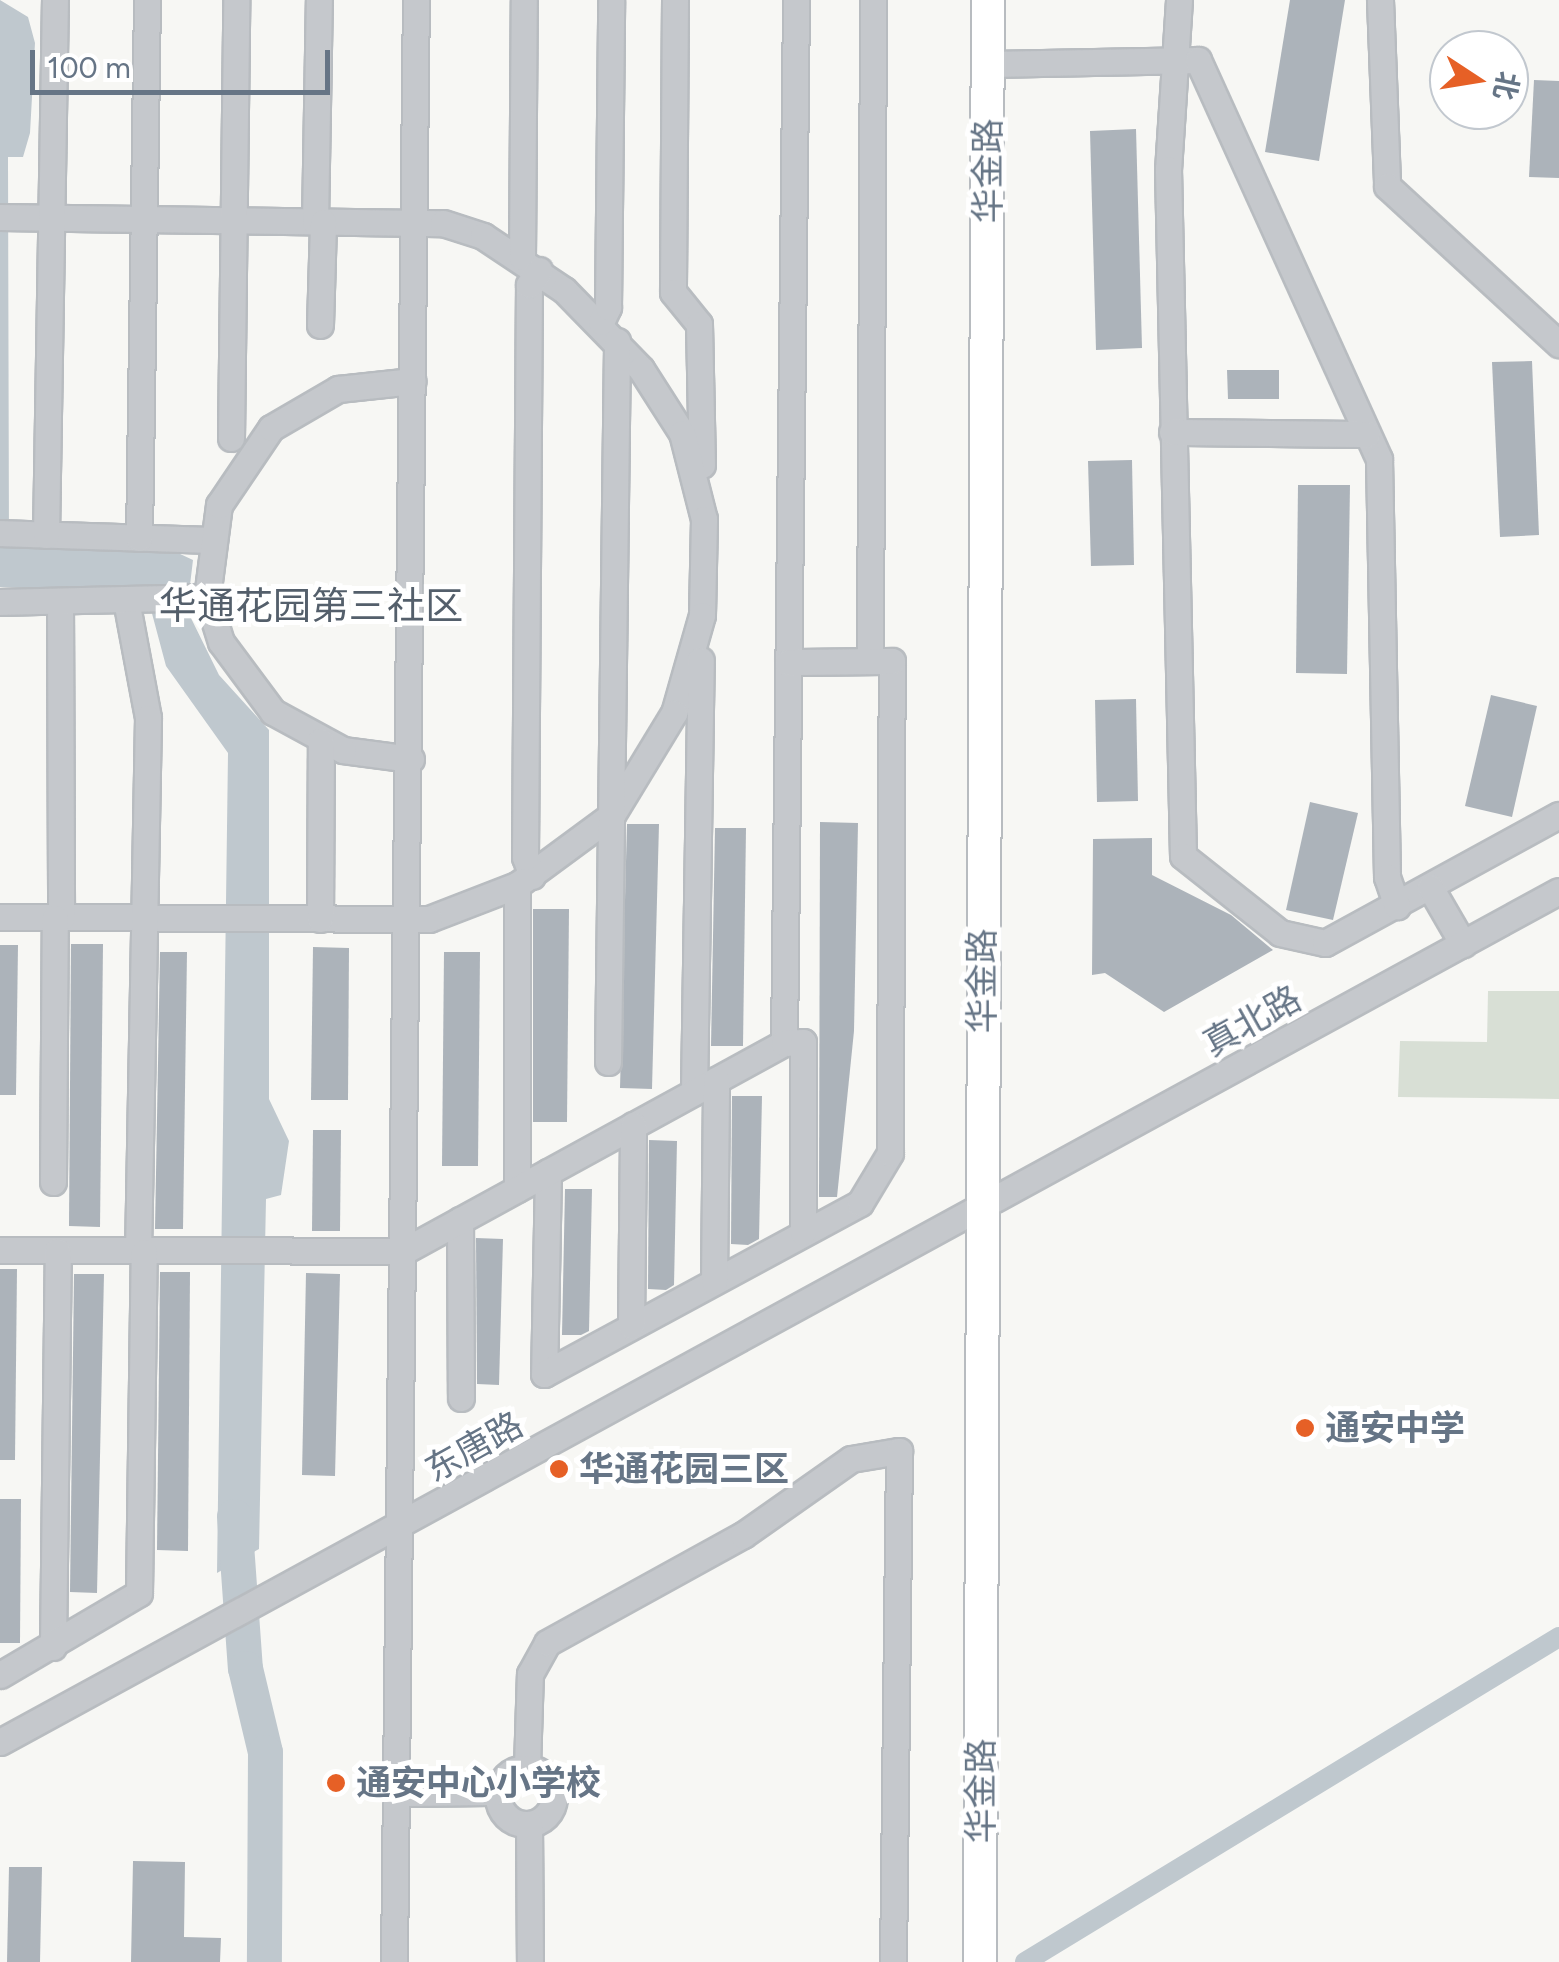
<!DOCTYPE html>
<html>
<head>
<meta charset="utf-8">
<style>
  body { margin:0 }
  #map { position:relative; width:1559px; height:1962px; overflow:hidden; background:#f7f7f4; font-family:Figtree,"Noto Sans SC",sans-serif }
  div>[style] { position:absolute }
  .green>* { inset:0; background:#d8dfd5 }
  .water>* { inset:0; background:#bfc8ce }
  .canal>* { height:20px; margin:-10px; padding:0 10px; transform-origin:10px; border-radius:10px; background:#bfc8ce }
  .river>* { height:35px; margin:-17.5px; padding:0 17.5px; transform-origin:17.5px; border-radius:17.5px; background:#bfc8ce }
  .building>* { inset:0; background:#acb3ba }
  .roads { filter:drop-shadow(2px 0 #b8bcc0) drop-shadow(-2px 0 #b8bcc0) drop-shadow(0 2px #b8bcc0) drop-shadow(0 -2px #b8bcc0) }
  .minor>* { height:25px; margin:-12.5px; padding:0 12.5px; transform-origin:12.5px; border-radius:12.5px; background:#c5c8cc }
  .minor>.ring { margin:-12.5px; padding:0; box-sizing:content-box; background:none; border:25px solid #c5c8cc; border-radius:50% }
  .major>* { height:32px; margin:-16px; padding:0 16px; transform-origin:16px; border-radius:16px; background:#fff }
  .dots>* { width:28px; height:28px; translate:-50% -50%; box-sizing:border-box; border:5px solid #fff; border-radius:50% }
  span { translate:-50% -50%; white-space:nowrap; text-align:center; line-height:1.15; -webkit-text-stroke:10px #fff; paint-order:stroke }
  .street-label { font-size:35px; color:#667586 }
  .poi-label { font-size:35px; color:#667586; font-weight:700 }
  .left { translate:0 -50%; text-align:left }
  .neighbourhood-label { font-size:38px; color:#545f6b }
  .north { position:absolute; left:1429px; top:30px; width:100px; height:100px; box-sizing:border-box; background:#fff; border:2px solid #c2c8cf; border-radius:50%; rotate:102deg; font-size:28px; font-weight:700; line-height:40px; text-align:center; color:#667586 }
  .north::after { content:''; display:block; margin:auto; width:35px; height:45px; background:#e66026; clip-path:polygon(50% 0,100% 100%,50% 72%,0 100%) }
  .scale { position:absolute; left:30px; top:50px; width:300px; height:45px; box-sizing:border-box; border:5px solid #667586; border-top:0; padding-left:12px; font-size:30px; line-height:35px; white-space:nowrap; color:#667586; -webkit-text-stroke:8px #fff; paint-order:stroke }
</style>
</head>
<body>
<div id="map">
  <div class="green">
    <div style="clip-path:polygon(1488px 991px,1559px 991px,1559px 1099px,1398px 1097px,1400px 1041px,1487px 1042px)"></div>
  </div>
  <div class="water">
    <div style="clip-path:polygon(0 0,28px 17px,35px 43px,30px 133px,23px 157px,8px 157px,9px 546px,163px 546px,193px 560px,187px 610px,219px 675px,269px 730px,269px 1099px,289px 1141px,281px 1195px,266px 1199px,259px 1549px,217px 1573px,228px 753px,166px 666px,146px 591px,0 587px)"></div>
  </div>
  <div class="canal">
    <div style="left:1025px;top:1962px;width:625px;rotate:-31.33deg"></div>
  </div>
  <div class="river">
    <div style="left:234px;top:1516px;width:152px;rotate:85.9deg"></div>
    <div style="left:245px;top:1668px;width:86px;rotate:76.6deg"></div>
    <div style="left:265px;top:1752px;width:210px;rotate:90.3deg"></div>
  </div>
  <div class="building">
    <div style="clip-path:polygon(1290px 0,1345px 0,1319px 161px,1265px 152px)"></div>
    <div style="clip-path:polygon(1534px 80px,1559px 81px,1559px 178px,1529px 177px)"></div>
    <div style="clip-path:polygon(1136px 129px,1142px 348px,1096px 350px,1090px 131px)"></div>
    <div style="clip-path:polygon(1532px 361px,1539px 535px,1500px 537px,1492px 362px)"></div>
    <div style="clip-path:polygon(1227px 370px,1279px 370px,1279px 399px,1228px 399px)"></div>
    <div style="clip-path:polygon(1132px 460px,1134px 565px,1091px 566px,1088px 461px)"></div>
    <div style="clip-path:polygon(1298px 485px,1350px 485px,1347px 674px,1296px 673px)"></div>
    <div style="clip-path:polygon(1491px 695px,1537px 706px,1512px 817px,1465px 806px)"></div>
    <div style="clip-path:polygon(1136px 699px,1138px 801px,1097px 802px,1095px 700px)"></div>
    <div style="clip-path:polygon(1310px 802px,1358px 813px,1333px 920px,1286px 910px)"></div>
    <div style="clip-path:polygon(820px 822px,858px 823px,854px 1031px,837px 1197px,819px 1197px)"></div>
    <div style="clip-path:polygon(627px 824px,659px 824px,652px 1089px,620px 1088px)"></div>
    <div style="clip-path:polygon(715px 828px,746px 828px,743px 1046px,711px 1046px)"></div>
    <div style="clip-path:polygon(1152px 838px,1152px 875px,1231px 915px,1273px 950px,1164px 1012px,1105px 973px,1092px 975px,1093px 839px)"></div>
    <div style="clip-path:polygon(533px 909px,569px 909px,567px 1122px,533px 1122px)"></div>
    <div style="clip-path:polygon(71px 944px,103px 944px,100px 1227px,69px 1226px)"></div>
    <div style="clip-path:polygon(0 945px,18px 945px,16px 1095px,0 1095px)"></div>
    <div style="clip-path:polygon(313px 947px,349px 948px,348px 1100px,311px 1100px)"></div>
    <div style="clip-path:polygon(160px 952px,187px 952px,183px 1229px,155px 1229px)"></div>
    <div style="clip-path:polygon(444px 952px,480px 952px,478px 1166px,442px 1166px)"></div>
    <div style="clip-path:polygon(732px 1096px,762px 1096px,759px 1239px,748px 1245px,731px 1244px)"></div>
    <div style="clip-path:polygon(313px 1130px,341px 1130px,340px 1231px,312px 1231px)"></div>
    <div style="clip-path:polygon(649px 1140px,677px 1141px,674px 1285px,666px 1290px,648px 1289px)"></div>
    <div style="clip-path:polygon(565px 1189px,592px 1189px,589px 1331px,581px 1335px,562px 1335px)"></div>
    <div style="clip-path:polygon(476px 1238px,503px 1239px,499px 1385px,477px 1384px)"></div>
    <div style="clip-path:polygon(0 1269px,17px 1269px,15px 1460px,0 1460px)"></div>
    <div style="clip-path:polygon(160px 1272px,190px 1272px,188px 1551px,157px 1550px)"></div>
    <div style="clip-path:polygon(306px 1273px,340px 1274px,335px 1476px,302px 1475px)"></div>
    <div style="clip-path:polygon(74px 1274px,104px 1274px,97px 1593px,70px 1592px)"></div>
    <div style="clip-path:polygon(0 1499px,21px 1499px,20px 1643px,0 1643px)"></div>
    <div style="clip-path:polygon(133px 1861px,185px 1862px,184px 1937px,221px 1938px,220px 1962px,131px 1962px)"></div>
    <div style="clip-path:polygon(9px 1867px,42px 1867px,40px 1962px,7px 1962px)"></div>
  </div>
  <div class="roads">
    <div class="minor">
      <div style="left:675px;top:0;width:292px;rotate:90.4deg"></div>
      <div style="left:673px;top:292px;width:41px;rotate:50.9deg"></div>
      <div style="left:699px;top:324px;width:141px;rotate:88.8deg"></div>
      <div style="left:1179px;top:0;width:169px;rotate:93.7deg"></div>
      <div style="left:1168px;top:169px;width:687px;rotate:88.75deg"></div>
      <div style="left:1183px;top:856px;width:124px;rotate:38.4deg"></div>
      <div style="left:1280px;top:933px;width:46px;rotate:12.5deg"></div>
      <div style="left:1325px;top:943px;width:267px;rotate:-28.7deg"></div>
      <div style="left:1380px;top:0;width:186px;rotate:87.8deg"></div>
      <div style="left:1387px;top:186px;width:234px;rotate:42.6deg"></div>
      <div style="left:989px;top:64px;width:209px;rotate:-1.1deg"></div>
      <div style="left:1198px;top:60px;width:438px;rotate:65.6deg"></div>
      <div style="left:1379px;top:459px;width:418px;rotate:88.9deg"></div>
      <div style="left:1387px;top:877px;width:31px;rotate:71deg"></div>
      <div style="left:0;top:217px;width:443px;rotate:0.8deg"></div>
      <div style="left:443px;top:223px;width:42px;rotate:18deg"></div>
      <div style="left:483px;top:236px;width:97px;rotate:33.7deg"></div>
      <div style="left:564px;top:290px;width:110px;rotate:45.7deg"></div>
      <div style="left:641px;top:369px;width:76px;rotate:57.4deg"></div>
      <div style="left:682px;top:433px;width:89px;rotate:75.7deg"></div>
      <div style="left:704px;top:519px;width:96px;rotate:91.2deg"></div>
      <div style="left:702px;top:615px;width:102px;rotate:105.9deg"></div>
      <div style="left:674px;top:713px;width:119px;rotate:121.3deg"></div>
      <div style="left:612px;top:815px;width:118px;rotate:143.6deg"></div>
      <div style="left:517px;top:885px;width:94px;rotate:158.9deg"></div>
      <div style="left:429px;top:919px;width:429px;rotate:-179.7deg"></div>
      <div style="left:315px;top:222px;width:222px;rotate:-89deg"></div>
      <div style="left:522px;top:257px;width:257px;rotate:-89.6deg"></div>
      <div style="left:601px;top:322px;width:17px;rotate:-65deg"></div>
      <div style="left:608px;top:307px;width:307px;rotate:-89.4deg"></div>
      <div style="left:320px;top:325px;width:103px;rotate:-88.3deg"></div>
      <div style="left:1172px;top:432px;width:195px;rotate:0.6deg"></div>
      <div style="left:231px;top:438px;width:438px;rotate:-89.3deg"></div>
      <div style="left:0;top:533px;width:207px;rotate:1.9deg"></div>
      <div style="left:46px;top:535px;width:535px;rotate:-89.04deg"></div>
      <div style="left:139px;top:538px;width:538px;rotate:-89.15deg"></div>
      <div style="left:126px;top:600px;width:120px;rotate:79.4deg"></div>
      <div style="left:148px;top:718px;width:534px;rotate:91.07deg"></div>
      <div style="left:60px;top:601px;width:317px;rotate:89.8deg"></div>
      <div style="left:0;top:602px;width:207px;rotate:-1.4deg"></div>
      <div style="left:870px;top:661px;width:661px;rotate:-89.74deg"></div>
      <div style="left:411px;top:759px;width:69px;rotate:-172.5deg"></div>
      <div style="left:343px;top:750px;width:80px;rotate:-151.5deg"></div>
      <div style="left:273px;top:712px;width:87px;rotate:-126.6deg"></div>
      <div style="left:221px;top:642px;width:47px;rotate:-107.3deg"></div>
      <div style="left:207px;top:597px;width:93px;rotate:-82.6deg"></div>
      <div style="left:219px;top:505px;width:93px;rotate:-56deg"></div>
      <div style="left:271px;top:428px;width:78px;rotate:-30.2deg"></div>
      <div style="left:338px;top:389px;width:75px;rotate:-6.1deg"></div>
      <div style="left:532px;top:876px;width:20px;rotate:-110deg"></div>
      <div style="left:525px;top:857px;width:572px;rotate:-89.6deg"></div>
      <div style="left:529px;top:285px;width:18px;rotate:-56deg"></div>
      <div style="left:1430px;top:887px;width:66px;rotate:59.9deg"></div>
      <div style="left:320px;top:919px;width:178px;rotate:-89.7deg"></div>
      <div style="left:784px;top:1043px;width:1043px;rotate:-89.34deg"></div>
      <div style="left:608px;top:1062px;width:721px;rotate:-89.28deg"></div>
      <div style="left:694px;top:1092px;width:432px;rotate:-89.1deg"></div>
      <div style="left:548px;top:1172px;width:202px;rotate:91.1deg"></div>
      <div style="left:544px;top:1374px;width:359px;rotate:-28.4deg"></div>
      <div style="left:860px;top:1203px;width:58px;rotate:-59deg"></div>
      <div style="left:890px;top:1153px;width:492px;rotate:-89.8deg"></div>
      <div style="left:892px;top:661px;width:104px;rotate:179.4deg"></div>
      <div style="left:53px;top:1182px;width:264px;rotate:-89.6deg"></div>
      <div style="left:517px;top:1189px;width:304px;rotate:-90deg"></div>
      <div style="left:460px;top:1220px;width:178px;rotate:89.7deg"></div>
      <div style="left:0;top:1250px;width:404px;rotate:0.1deg"></div>
      <div style="left:404px;top:1251px;width:433px;rotate:-28.7deg"></div>
      <div style="left:784px;top:1043px;width:19px;rotate:-3deg"></div>
      <div style="left:803px;top:1042px;width:190px;rotate:90deg"></div>
      <div style="left:714px;top:1281px;width:201px;rotate:-89.4deg"></div>
      <div style="left:631px;top:1326px;width:201px;rotate:-89.4deg"></div>
      <div style="left:53px;top:1647px;width:396px;rotate:-89.3deg"></div>
      <div style="left:0;top:1675px;width:161px;rotate:-30.5deg"></div>
      <div style="left:139px;top:1593px;width:341px;rotate:-89.2deg"></div>
      <div style="left:0;top:1742px;width:1776px;rotate:-28.63deg"></div>
      <div style="left:527px;top:1767px;width:93px;rotate:-88.2deg"></div>
      <div style="left:530px;top:1674px;width:35px;rotate:-61deg"></div>
      <div style="left:547px;top:1643px;width:224px;rotate:-28.9deg"></div>
      <div style="left:743px;top:1535px;width:132px;rotate:-35.1deg"></div>
      <div style="left:851px;top:1459px;width:49px;rotate:-9.5deg"></div>
      <div style="left:899px;top:1451px;width:511px;rotate:90.67deg"></div>
      <div class="ring" style="left:498px;top:1768px;width:31px;height:31px"></div>
      <div style="left:396px;top:1793px;width:102px;rotate:-0.6deg"></div>
      <div style="left:529px;top:1824px;width:138px;rotate:89.6deg"></div>
      <div style="left:394px;top:1962px;width:1962px;rotate:-89.36deg"></div>
    </div>
    <div class="major">
      <div style="left:980px;top:1962px;width:1962px;rotate:-89.77deg"></div>
    </div>
  </div>
  <div class="dots">
    <div style="left:1305px;top:1428px;background:#e66026"></div>
    <div style="left:559px;top:1469px;background:#e66026"></div>
    <div style="left:336px;top:1783px;background:#e66026"></div>
  </div>
  <div class="street-label">
    <span style="left:988px;top:171px;rotate:-90deg">华金路</span>
    <span style="left:982px;top:981px;rotate:-90deg">华金路</span>
    <span style="left:1252px;top:1021px;rotate:-29deg">真北路</span>
    <span style="left:474px;top:1447px;rotate:-29deg">东唐路</span>
    <span style="left:981px;top:1791px;rotate:-90deg">华金路</span>
  </div>
  <div class="poi-label">
    <span class="left" style="left:1325px;top:1428px">通安中学</span>
    <span class="left" style="left:579px;top:1469px">华通花园三区</span>
    <span class="left" style="left:356px;top:1783px">通安中心小学校</span>
  </div>
  <div class="neighbourhood-label">
    <span style="left:311px;top:607px">华通花园第三社区</span>
  </div>
  <div class="north">北</div>
  <div class="scale">100 m</div>
</div>
</body>
</html>
